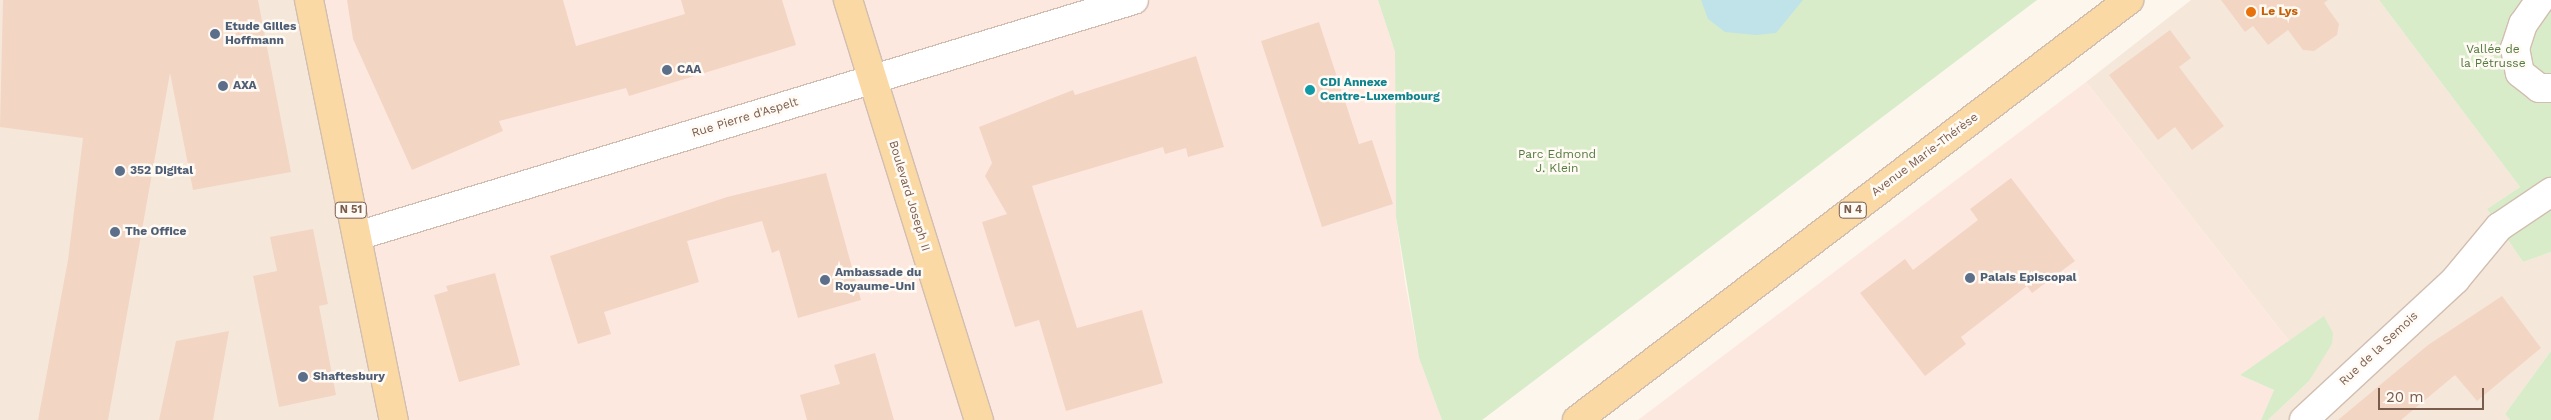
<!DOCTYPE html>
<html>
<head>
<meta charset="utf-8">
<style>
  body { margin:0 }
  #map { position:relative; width:2551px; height:420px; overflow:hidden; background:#fdf6ec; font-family:"Work Sans",sans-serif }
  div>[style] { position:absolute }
  .residential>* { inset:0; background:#f5e8da }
  .commercial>* { inset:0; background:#fde8e0 }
  .green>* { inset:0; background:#d8ecc9 }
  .water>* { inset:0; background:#bfe3e8 }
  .building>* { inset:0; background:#f3d5c3 }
  .roads { filter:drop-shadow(1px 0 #d1beb0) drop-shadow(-1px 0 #d1beb0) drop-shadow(0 1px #d1beb0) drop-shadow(0 -1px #d1beb0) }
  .minor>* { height:28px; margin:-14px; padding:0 14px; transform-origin:14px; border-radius:14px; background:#fff }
  .major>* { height:28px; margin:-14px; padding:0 14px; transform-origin:14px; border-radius:14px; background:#fbd9a5 }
  .dots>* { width:14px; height:14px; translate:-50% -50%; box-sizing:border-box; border:2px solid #fffaf3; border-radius:50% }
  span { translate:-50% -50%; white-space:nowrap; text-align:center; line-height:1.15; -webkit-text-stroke:5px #fffaf3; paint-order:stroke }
  .shield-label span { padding:1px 4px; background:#fffaf3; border:1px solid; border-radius:4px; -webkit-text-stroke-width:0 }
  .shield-label { font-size:11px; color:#7a5c4d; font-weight:700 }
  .food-label { font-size:12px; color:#c56008; font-weight:700 }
  .left { translate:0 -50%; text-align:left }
  .service-label { font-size:12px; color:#4e5e75; font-weight:700 }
  .park-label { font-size:12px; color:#537a41 }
  .culture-label { font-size:12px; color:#0d838f; font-weight:700 }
  .street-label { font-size:12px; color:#7a5c4d }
  .scale { position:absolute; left:2378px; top:388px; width:106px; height:22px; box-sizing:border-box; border:2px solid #7a5c4d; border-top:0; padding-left:6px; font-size:15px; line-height:18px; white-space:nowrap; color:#7a5c4d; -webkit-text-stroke:4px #fffaf3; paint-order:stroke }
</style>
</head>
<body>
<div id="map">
  <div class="residential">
    <div style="clip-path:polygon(0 0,309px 0,394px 420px,0 420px)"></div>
    <div style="clip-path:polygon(2191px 0,2379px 0,2520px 187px,2487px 209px,2508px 240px,2523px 262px,2551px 252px,2551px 351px,2505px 414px,2510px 420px,2268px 420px,2309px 381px,2324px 317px,2289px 341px,2086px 82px)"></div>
  </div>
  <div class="commercial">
    <div style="clip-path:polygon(309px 0,1378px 0,1395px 52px,1396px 217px,1405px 282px,1419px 358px,1442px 420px,394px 420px)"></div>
    <div style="clip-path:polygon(2086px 82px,2289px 341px,2240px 375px,2274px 390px,2261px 420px,1638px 420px)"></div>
  </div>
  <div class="green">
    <div style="clip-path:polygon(1378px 0,2037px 0,1482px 420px,1442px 420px,1419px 358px,1396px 217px,1395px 52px)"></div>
    <div style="clip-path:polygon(2379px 0,2551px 0,2551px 252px,2523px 262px,2508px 240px,2487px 209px,2520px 187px)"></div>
    <div style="clip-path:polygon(2324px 316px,2333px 333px,2332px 344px,2309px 381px,2268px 420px,2261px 420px,2274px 390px,2240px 375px)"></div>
    <div style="clip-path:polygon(2551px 351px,2551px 420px,2510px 420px,2505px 414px)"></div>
  </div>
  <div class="water">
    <div style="clip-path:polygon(1701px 0,1803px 0,1776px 33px,1756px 35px,1725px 32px,1708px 19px)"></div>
  </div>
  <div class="building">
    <div style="clip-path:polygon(3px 0,258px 0,291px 172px,193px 190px,170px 73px,108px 420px,38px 420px,68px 260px,83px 138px,0 127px)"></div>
    <div style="clip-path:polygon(347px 0,563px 0,576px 46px,685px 14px,681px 0,782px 0,796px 45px,629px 96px,626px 88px,499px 121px,503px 131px,412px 170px,353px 39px)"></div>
    <div style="clip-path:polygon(2221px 0,2328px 0,2324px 3px,2339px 24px,2337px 35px,2314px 51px,2303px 50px,2288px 30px,2268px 45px,2253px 26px,2245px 32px)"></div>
    <div style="clip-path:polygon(1319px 22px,1359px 144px,1372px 140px,1393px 204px,1322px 227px,1261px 41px)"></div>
    <div style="clip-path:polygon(2170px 30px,2191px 58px,2179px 67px,2224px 126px,2192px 150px,2175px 127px,2158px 140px,2109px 75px)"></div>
    <div style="clip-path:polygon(1196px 56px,1224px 147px,1188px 157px,1186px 148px,1165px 154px,1163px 147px,1032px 186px,1077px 328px,1142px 310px,1163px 383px,1066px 411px,1039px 320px,1015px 327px,982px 222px,1007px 214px,985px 176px,992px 163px,979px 127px,1073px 90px,1075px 95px)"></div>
    <div style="clip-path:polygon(826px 173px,861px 300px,798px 318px,779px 250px,772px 253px,762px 221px,687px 241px,699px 282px,604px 312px,611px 334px,578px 344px,550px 256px,727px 197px)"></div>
    <div style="clip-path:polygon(2011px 178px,2075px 261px,2032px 293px,2027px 286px,1961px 337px,1966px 344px,1925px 376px,1860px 293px,1905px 259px,1913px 270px,1978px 220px,1970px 209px)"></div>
    <div style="clip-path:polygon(313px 229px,328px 304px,319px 306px,336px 395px,279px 407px,253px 276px,277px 271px,270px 237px)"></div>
    <div style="clip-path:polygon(495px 273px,520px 365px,459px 382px,434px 295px,448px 291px,446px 286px)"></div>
    <div style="clip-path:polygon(2502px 296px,2541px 348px,2477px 401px,2455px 375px,2401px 420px,2338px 420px,2428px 345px)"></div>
    <div style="clip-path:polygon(229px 331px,213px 420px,159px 420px,176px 341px)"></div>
    <div style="clip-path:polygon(875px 353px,894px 420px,807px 420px,800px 395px,840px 384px,834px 365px)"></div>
  </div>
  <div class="roads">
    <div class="minor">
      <div style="left:2540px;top:0;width:29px;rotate:125deg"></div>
      <div style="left:2523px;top:24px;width:25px;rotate:108deg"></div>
      <div style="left:2515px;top:48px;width:25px;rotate:79deg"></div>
      <div style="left:2520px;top:73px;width:24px;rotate:38deg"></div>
      <div style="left:2539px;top:88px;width:12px"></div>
      <div style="left:357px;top:236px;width:812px;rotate:-16.9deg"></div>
      <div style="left:2304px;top:420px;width:206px;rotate:-42.8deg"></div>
      <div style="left:2455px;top:280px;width:69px;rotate:-50.3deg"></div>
      <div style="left:2499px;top:227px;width:63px;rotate:-33.9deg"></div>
    </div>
    <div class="major">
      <div style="left:309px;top:0;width:429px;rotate:78.6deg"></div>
      <div style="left:848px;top:0;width:440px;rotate:72.7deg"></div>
      <div style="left:1577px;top:420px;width:694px;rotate:-37.27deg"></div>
    </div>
  </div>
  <div class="dots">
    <div style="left:2251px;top:12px;background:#e8710a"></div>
    <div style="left:215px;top:34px;background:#5c6f8a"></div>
    <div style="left:667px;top:70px;background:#5c6f8a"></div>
    <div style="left:223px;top:86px;background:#5c6f8a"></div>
    <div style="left:1310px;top:90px;background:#0f9aa8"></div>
    <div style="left:120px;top:171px;background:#5c6f8a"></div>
    <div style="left:115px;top:232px;background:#5c6f8a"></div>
    <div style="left:1970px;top:278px;background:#5c6f8a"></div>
    <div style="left:825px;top:280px;background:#5c6f8a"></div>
    <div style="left:303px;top:377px;background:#5c6f8a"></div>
  </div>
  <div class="shield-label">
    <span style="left:351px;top:210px">N 51</span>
    <span style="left:1853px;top:210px">N 4</span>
  </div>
  <div class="food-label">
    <span class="left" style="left:2261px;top:12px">Le Lys</span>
  </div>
  <div class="service-label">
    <span class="left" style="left:225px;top:34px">Etude Gilles<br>Hoffmann</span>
    <span class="left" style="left:677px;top:70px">CAA</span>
    <span class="left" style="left:233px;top:86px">AXA</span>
    <span class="left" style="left:130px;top:171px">352 Digital</span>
    <span class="left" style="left:125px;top:232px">The Office</span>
    <span class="left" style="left:835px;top:280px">Ambassade du<br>Royaume-Uni</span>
    <span class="left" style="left:1980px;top:278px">Palais Episcopal</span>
    <span class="left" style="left:313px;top:377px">Shaftesbury</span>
  </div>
  <div class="park-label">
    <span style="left:2493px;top:57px">Vallée de<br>la Pétrusse</span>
    <span style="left:1557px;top:162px">Parc Edmond<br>J. Klein</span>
  </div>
  <div class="culture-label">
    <span class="left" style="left:1320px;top:90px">CDI Annexe<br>Centre-Luxembourg</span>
  </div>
  <div class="street-label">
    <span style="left:745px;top:118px;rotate:-17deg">Rue Pierre d'Aspelt</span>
    <span style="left:1925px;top:155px;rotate:-37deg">Avenue Marie-Thérèse</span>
    <span style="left:909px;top:196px;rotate:73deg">Boulevard Joseph II</span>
    <span style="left:2379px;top:349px;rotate:-43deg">Rue de la Semois</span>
  </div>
  <div class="scale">20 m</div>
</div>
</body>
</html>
